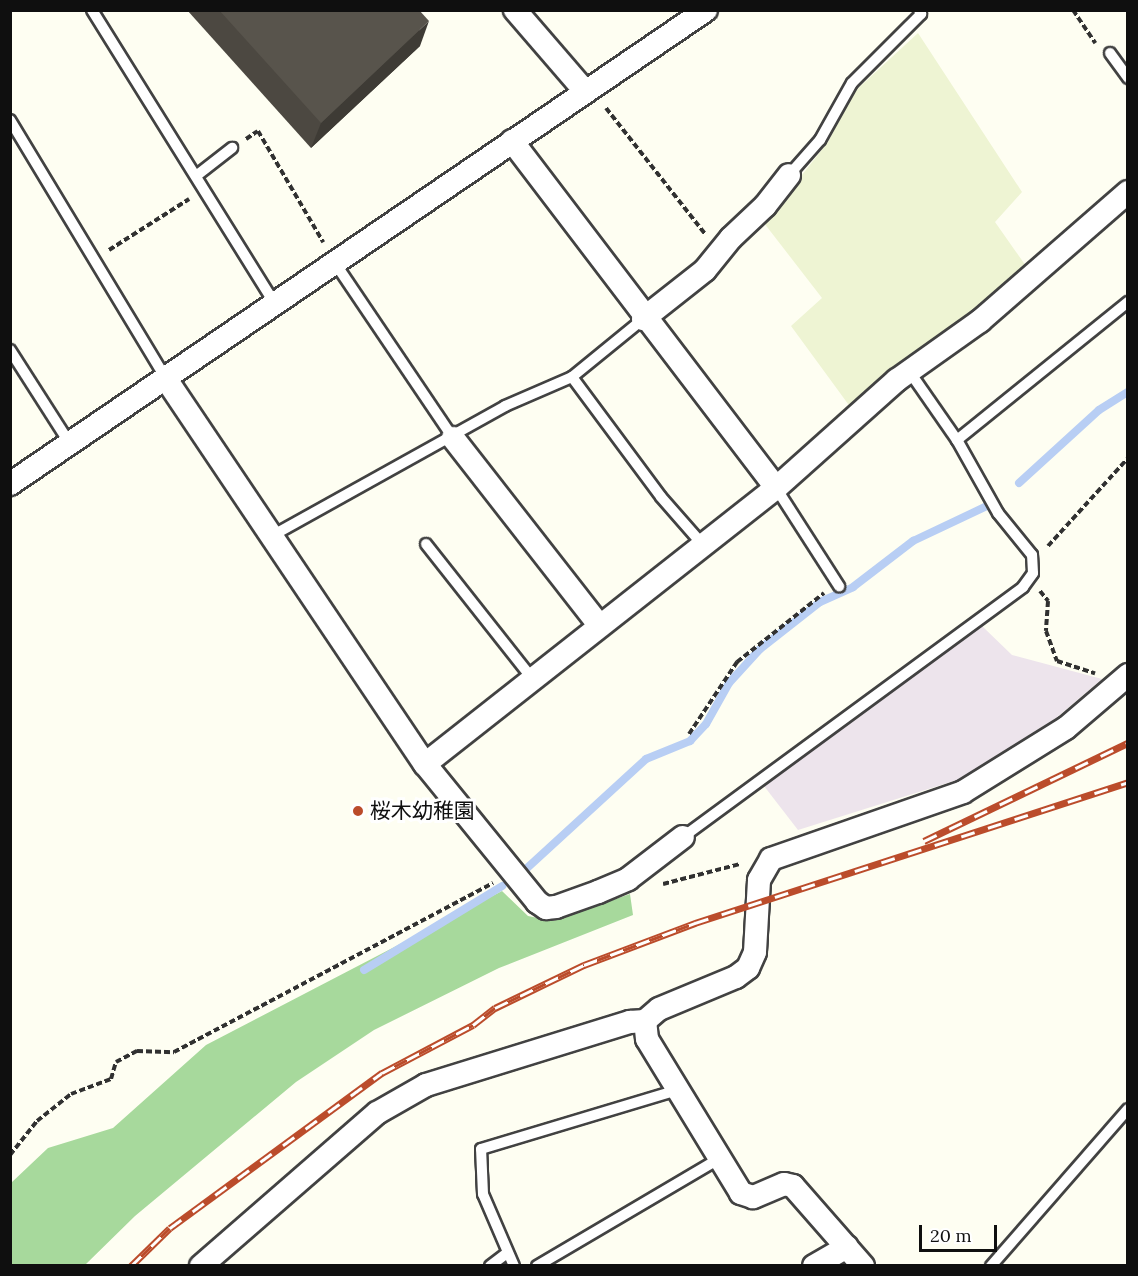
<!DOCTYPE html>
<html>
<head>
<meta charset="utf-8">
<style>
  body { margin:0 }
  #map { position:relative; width:1138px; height:1276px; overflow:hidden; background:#fefef2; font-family:Lora,"Noto Sans JP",serif }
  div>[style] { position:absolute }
  .industrial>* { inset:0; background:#ede4ec }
  .farmland>* { inset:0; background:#eef4d3 }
  .forest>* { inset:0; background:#a7d99c }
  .stream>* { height:8px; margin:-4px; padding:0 4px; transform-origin:4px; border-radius:4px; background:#b8cef4 }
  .path>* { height:4px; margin-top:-2px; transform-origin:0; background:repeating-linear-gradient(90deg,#313131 0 6px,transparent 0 9px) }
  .roads { filter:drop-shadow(2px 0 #424242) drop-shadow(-2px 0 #424242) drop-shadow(0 2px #424242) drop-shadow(0 -2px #424242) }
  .lane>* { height:10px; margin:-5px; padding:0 5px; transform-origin:5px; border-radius:5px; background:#fff }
  .street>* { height:22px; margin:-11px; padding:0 11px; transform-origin:11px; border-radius:11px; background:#fff }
  .rail>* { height:7px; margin-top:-3.5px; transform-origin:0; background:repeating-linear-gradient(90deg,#fff 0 14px,#bb4c2b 0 28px); box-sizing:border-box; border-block:2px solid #bb4c2b }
  .wall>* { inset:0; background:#4c4841 }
  .shaded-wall>* { inset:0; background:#3e3b35 }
  .building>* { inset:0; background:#58544c }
  .dots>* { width:16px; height:16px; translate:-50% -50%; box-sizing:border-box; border:3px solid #fff; border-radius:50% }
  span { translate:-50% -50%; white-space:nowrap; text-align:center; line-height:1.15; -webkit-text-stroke:6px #fff; paint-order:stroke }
  .poi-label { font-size:21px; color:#0f0f0f }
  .left { translate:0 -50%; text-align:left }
  .frame { position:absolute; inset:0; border:12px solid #0f0f0f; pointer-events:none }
  .scale { position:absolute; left:919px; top:1225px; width:78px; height:27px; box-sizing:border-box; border:3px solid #0f0f0f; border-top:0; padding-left:8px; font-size:18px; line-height:21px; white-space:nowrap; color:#0f0f0f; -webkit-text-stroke:4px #fff; paint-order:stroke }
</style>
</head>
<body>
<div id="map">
  <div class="industrial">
    <div style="clip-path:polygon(982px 626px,1012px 655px,1102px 679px,1056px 718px,957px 780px,798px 830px,764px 786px)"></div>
  </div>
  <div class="farmland">
    <div style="clip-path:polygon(918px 33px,1022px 192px,995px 222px,1026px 266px,962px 322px,902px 361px,851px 408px,791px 326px,822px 298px,764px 223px,828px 142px,853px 93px)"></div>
  </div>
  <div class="forest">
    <div style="clip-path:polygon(502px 891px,528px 916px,553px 921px,630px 894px,633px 915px,499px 968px,374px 1030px,296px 1082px,135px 1216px,85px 1265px,11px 1265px,11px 1183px,48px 1148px,113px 1128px,206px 1045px)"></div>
  </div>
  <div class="stream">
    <div style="left:1019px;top:483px;width:108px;rotate:-42.4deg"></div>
    <div style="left:1099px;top:410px;width:34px;rotate:-32deg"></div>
    <div style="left:526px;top:869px;width:163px;rotate:-42.5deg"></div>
    <div style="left:646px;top:759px;width:48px;rotate:-22.2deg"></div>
    <div style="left:690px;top:741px;width:23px;rotate:-47deg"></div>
    <div style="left:706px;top:724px;width:47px;rotate:-60.7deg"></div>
    <div style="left:729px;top:683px;width:46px;rotate:-47.6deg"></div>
    <div style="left:760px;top:649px;width:76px;rotate:-38.1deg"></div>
    <div style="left:820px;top:602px;width:36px;rotate:-24deg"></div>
    <div style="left:853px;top:587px;width:76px;rotate:-37.5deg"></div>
    <div style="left:913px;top:541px;width:82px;rotate:-25.3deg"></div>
    <div style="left:364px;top:970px;width:162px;rotate:-31.3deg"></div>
  </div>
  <div class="path">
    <div style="left:1073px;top:10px;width:40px;rotate:56deg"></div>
    <div style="left:606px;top:108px;width:160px;rotate:51.8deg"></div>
    <div style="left:246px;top:139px;width:14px;rotate:-34deg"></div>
    <div style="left:258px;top:131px;width:129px;rotate:59.6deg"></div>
    <div style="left:109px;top:250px;width:95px;rotate:-32.5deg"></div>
    <div style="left:1048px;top:546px;width:119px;rotate:-47.7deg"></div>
    <div style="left:1040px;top:591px;width:13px;rotate:51deg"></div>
    <div style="left:1048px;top:601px;width:30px;rotate:94deg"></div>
    <div style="left:1046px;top:631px;width:32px;rotate:70deg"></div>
    <div style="left:1057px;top:661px;width:40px;rotate:18deg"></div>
    <div style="left:689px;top:734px;width:87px;rotate:-56.3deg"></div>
    <div style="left:737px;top:662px;width:111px;rotate:-38.4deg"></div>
    <div style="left:663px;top:884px;width:80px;rotate:-14.6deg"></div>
    <div style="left:10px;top:1155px;width:43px;rotate:-51.5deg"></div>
    <div style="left:37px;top:1121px;width:43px;rotate:-38.5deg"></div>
    <div style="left:71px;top:1094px;width:43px;rotate:-20.6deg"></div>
    <div style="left:111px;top:1079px;width:18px;rotate:-74deg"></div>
    <div style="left:116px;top:1062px;width:24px;rotate:-28deg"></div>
    <div style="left:137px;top:1051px;width:37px;rotate:2deg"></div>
    <div style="left:174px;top:1052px;width:361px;rotate:-27.9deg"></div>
  </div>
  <div class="roads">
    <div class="lane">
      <div style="left:92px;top:10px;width:346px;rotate:58.1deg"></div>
      <div style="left:1110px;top:53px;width:31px;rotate:54deg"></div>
      <div style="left:10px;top:120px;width:302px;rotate:58.9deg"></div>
      <div style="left:789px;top:175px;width:47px;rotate:-48.5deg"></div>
      <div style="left:820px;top:140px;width:65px;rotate:-60.7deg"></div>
      <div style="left:852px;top:83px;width:98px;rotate:-45deg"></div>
      <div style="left:921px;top:14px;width:4px;rotate:-117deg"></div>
      <div style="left:196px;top:176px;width:46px;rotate:-37.9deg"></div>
      <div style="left:335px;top:263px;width:211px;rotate:56deg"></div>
      <div style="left:10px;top:350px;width:112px;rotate:57.4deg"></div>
      <div style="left:572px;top:377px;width:149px;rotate:53.4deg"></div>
      <div style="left:661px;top:497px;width:64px;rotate:48.8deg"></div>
      <div style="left:957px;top:440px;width:220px;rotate:-38.9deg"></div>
      <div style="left:776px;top:488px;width:117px;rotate:57.3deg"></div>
      <div style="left:270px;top:537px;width:269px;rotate:-29.1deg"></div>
      <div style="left:505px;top:406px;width:73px;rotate:-23.4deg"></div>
      <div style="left:572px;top:377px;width:92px;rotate:-39.2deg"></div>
      <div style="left:426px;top:544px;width:171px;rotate:51.7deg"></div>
      <div style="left:683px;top:837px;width:422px;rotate:-36.3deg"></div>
      <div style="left:1023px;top:587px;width:17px;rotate:-54deg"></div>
      <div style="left:1033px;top:573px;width:18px;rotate:-93deg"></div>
      <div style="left:1032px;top:555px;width:54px;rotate:-129deg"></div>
      <div style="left:998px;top:513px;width:84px;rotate:-119.3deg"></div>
      <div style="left:957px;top:440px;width:84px;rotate:-124.8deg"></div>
      <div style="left:490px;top:1266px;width:21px;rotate:-37deg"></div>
      <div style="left:514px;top:1266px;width:78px;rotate:-113.3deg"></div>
      <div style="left:483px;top:1194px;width:45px;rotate:-92.5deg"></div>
      <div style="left:481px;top:1149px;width:206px;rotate:-16.7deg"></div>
      <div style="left:537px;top:1266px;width:211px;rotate:-30.5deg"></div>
      <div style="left:991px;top:1266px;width:208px;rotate:-48.9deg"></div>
    </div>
    <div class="street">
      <div style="left:515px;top:10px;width:107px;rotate:49.2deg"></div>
      <div style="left:512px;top:141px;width:436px;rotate:52.7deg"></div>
      <div style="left:643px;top:319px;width:79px;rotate:-38.3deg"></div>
      <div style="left:705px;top:270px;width:41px;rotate:-50.9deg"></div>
      <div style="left:731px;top:238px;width:47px;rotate:-43.3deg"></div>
      <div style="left:765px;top:206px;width:39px;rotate:-52deg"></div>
      <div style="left:166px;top:379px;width:464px;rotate:56.1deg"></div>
      <div style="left:425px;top:764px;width:178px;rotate:50.9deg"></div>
      <div style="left:537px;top:902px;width:11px;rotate:34deg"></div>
      <div style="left:546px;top:908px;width:10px;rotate:-6deg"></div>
      <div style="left:556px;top:907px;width:45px;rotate:-19.7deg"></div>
      <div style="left:598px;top:892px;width:33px;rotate:-23deg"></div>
      <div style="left:628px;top:879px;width:69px;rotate:-37.4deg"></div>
      <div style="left:453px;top:438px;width:237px;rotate:52deg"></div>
      <div style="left:10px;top:484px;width:842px;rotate:-34.26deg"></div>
      <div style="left:425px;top:764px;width:447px;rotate:-38.2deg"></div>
      <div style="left:776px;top:488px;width:162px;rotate:-41.8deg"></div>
      <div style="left:897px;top:380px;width:102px;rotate:-35.4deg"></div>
      <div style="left:980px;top:321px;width:196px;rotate:-41.1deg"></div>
      <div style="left:201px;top:1266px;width:233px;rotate:-41deg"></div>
      <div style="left:377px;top:1113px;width:56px;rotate:-29.7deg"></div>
      <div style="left:426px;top:1085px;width:214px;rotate:-17.2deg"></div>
      <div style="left:630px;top:1022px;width:15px;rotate:-4deg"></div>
      <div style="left:814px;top:1266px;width:38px;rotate:-30deg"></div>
      <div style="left:863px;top:1266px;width:106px;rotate:-131.2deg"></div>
      <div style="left:793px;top:1186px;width:9px;rotate:-167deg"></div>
      <div style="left:784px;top:1184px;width:34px;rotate:157deg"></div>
      <div style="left:753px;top:1197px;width:13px;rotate:-162deg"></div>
      <div style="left:741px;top:1193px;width:180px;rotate:-121.4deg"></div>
      <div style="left:647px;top:1039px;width:18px;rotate:-96deg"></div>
      <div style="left:645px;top:1021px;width:18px;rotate:-41deg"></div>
      <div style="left:659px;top:1009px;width:83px;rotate:-22.6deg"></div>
      <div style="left:736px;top:977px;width:15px;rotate:-37deg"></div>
      <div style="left:748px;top:968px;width:17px;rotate:-66deg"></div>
      <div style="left:755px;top:952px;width:72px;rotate:-86.8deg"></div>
      <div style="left:759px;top:880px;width:24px;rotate:-60deg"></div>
      <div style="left:771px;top:859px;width:203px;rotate:-19.2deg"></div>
      <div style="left:963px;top:792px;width:121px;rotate:-31.9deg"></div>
      <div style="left:1066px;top:728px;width:82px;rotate:-40.5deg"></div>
    </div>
  </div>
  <div class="rail">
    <div style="left:924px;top:841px;width:226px;rotate:-25.7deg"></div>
    <div style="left:131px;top:1266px;width:54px;rotate:-44.3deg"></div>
    <div style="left:170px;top:1228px;width:263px;rotate:-36.2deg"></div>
    <div style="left:382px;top:1073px;width:103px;rotate:-27.8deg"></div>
    <div style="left:473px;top:1025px;width:28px;rotate:-38deg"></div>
    <div style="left:495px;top:1008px;width:99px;rotate:-25.8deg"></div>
    <div style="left:584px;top:965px;width:119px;rotate:-20.7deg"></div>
    <div style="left:695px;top:923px;width:455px;rotate:-18deg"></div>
  </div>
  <div class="wall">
    <div style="clip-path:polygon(187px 10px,419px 10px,420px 46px,311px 148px)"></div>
  </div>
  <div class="shaded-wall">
    <div style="clip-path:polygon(429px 21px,420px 46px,311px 148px,321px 123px)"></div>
  </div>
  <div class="building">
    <div style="clip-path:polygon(219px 10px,419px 10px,429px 21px,321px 123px)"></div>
  </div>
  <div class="dots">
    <div style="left:358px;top:811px;background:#bb4c2b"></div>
  </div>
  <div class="poi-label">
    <span class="left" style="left:370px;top:811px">桜木幼稚園</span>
  </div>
  <div class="frame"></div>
  <div class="scale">20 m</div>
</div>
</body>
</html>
